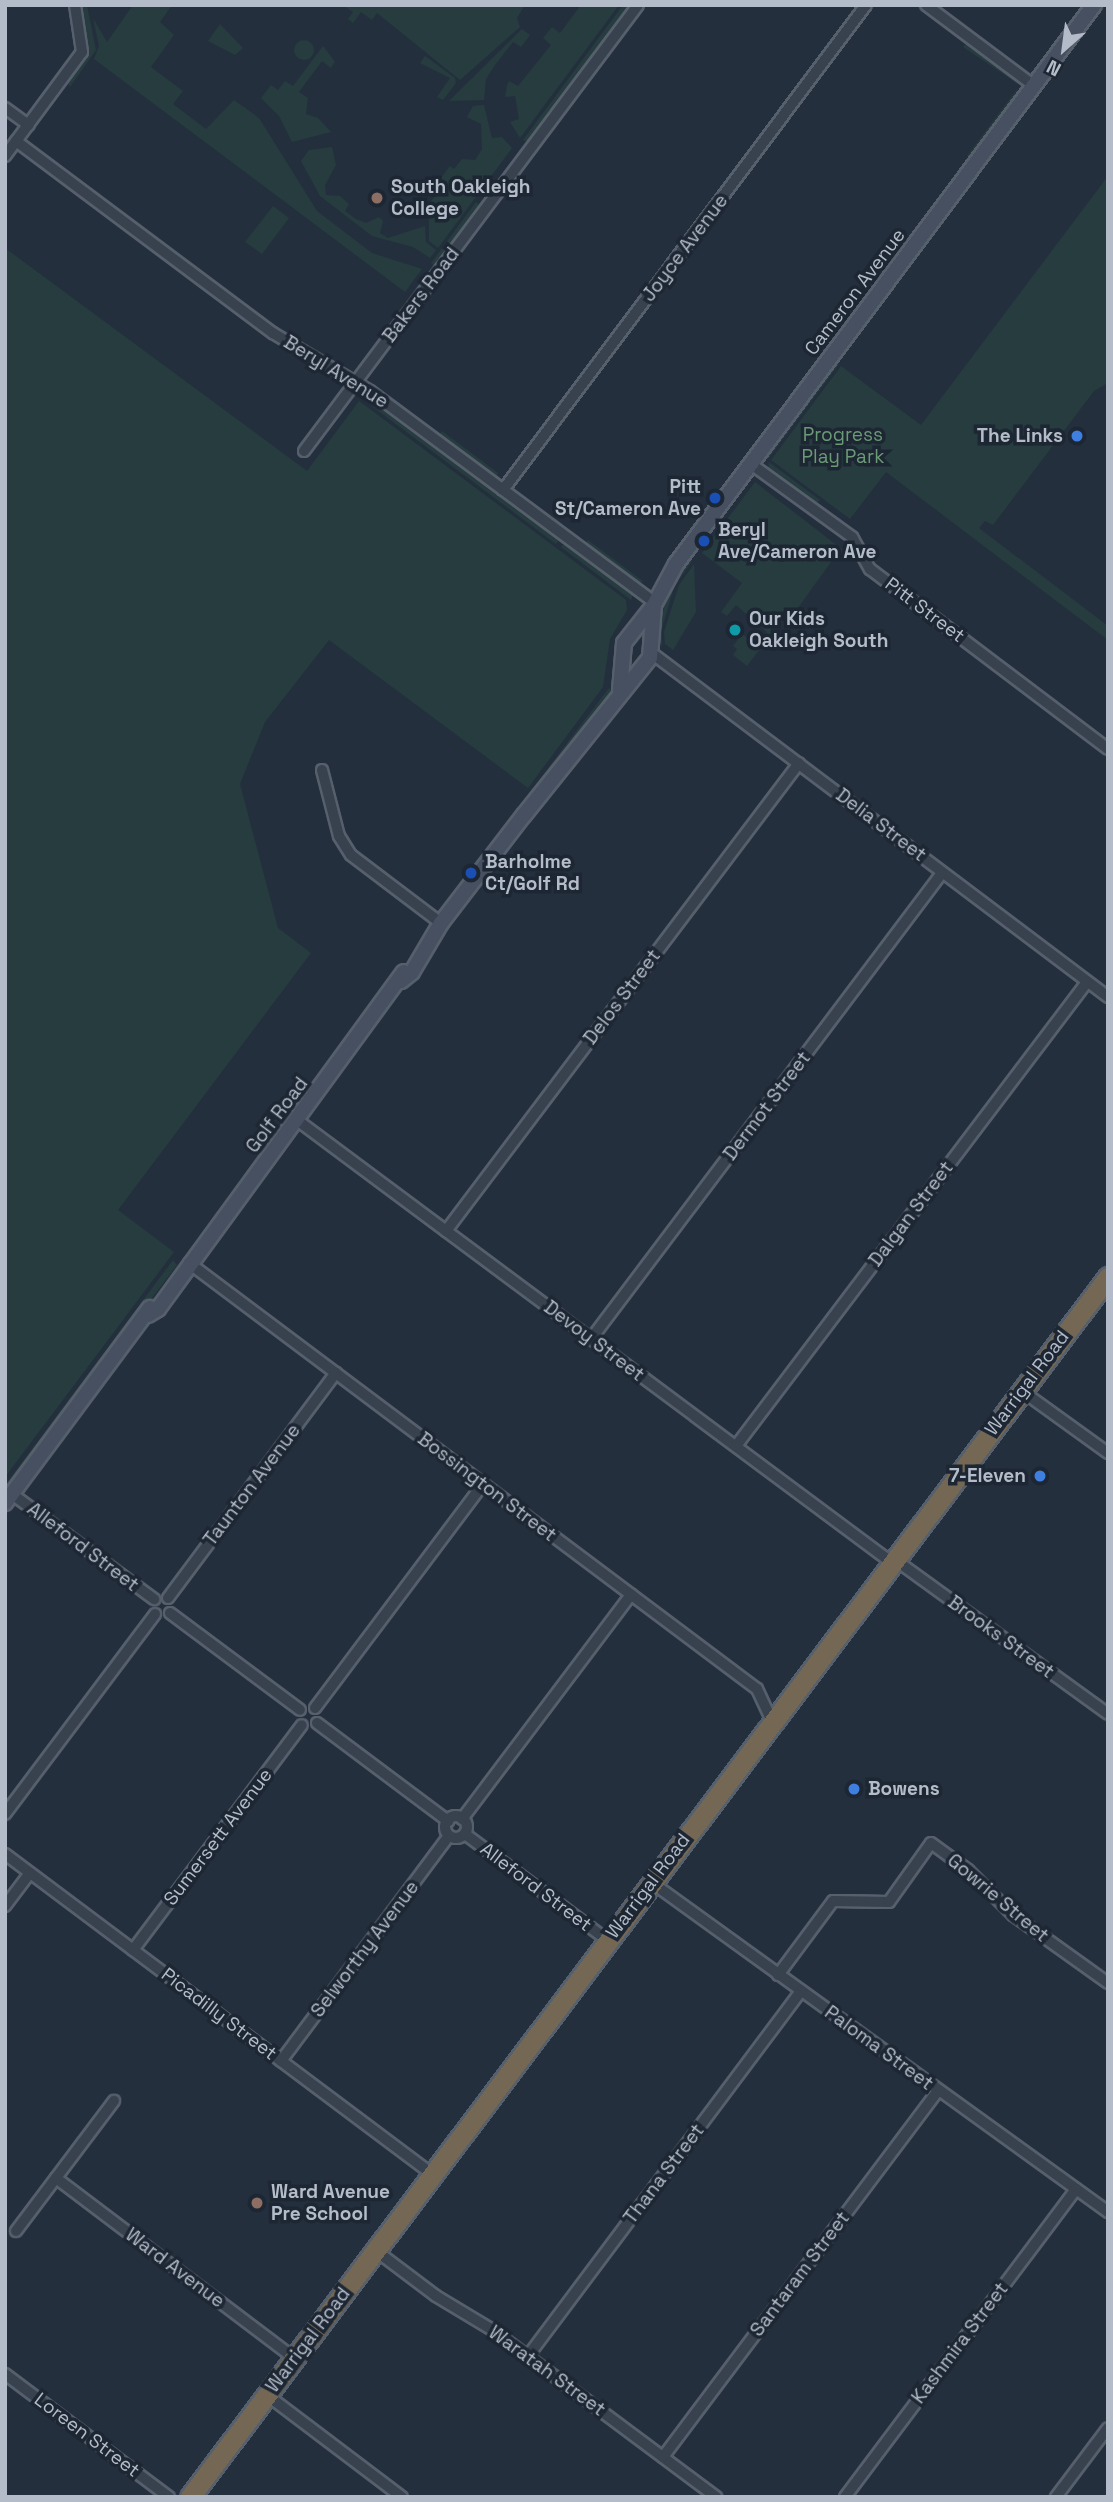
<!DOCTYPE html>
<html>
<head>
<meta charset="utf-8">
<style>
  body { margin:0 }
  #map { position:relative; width:1113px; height:2502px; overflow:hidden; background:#242f3e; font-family:"Space Grotesk",sans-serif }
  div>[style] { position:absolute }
  .green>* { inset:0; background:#263c3f }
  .round { border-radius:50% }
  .roads { filter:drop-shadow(2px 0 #565f6c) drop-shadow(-2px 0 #565f6c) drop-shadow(0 2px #565f6c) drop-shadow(0 -2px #565f6c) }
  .street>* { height:10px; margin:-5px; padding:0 5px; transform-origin:5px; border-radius:5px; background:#38414e }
  .street>.ring { margin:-5px; padding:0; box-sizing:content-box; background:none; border:10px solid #38414e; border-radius:50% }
  .secondary>* { height:14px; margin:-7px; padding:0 7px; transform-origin:7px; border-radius:7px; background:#465061 }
  .highway>* { height:19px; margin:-9.5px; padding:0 9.5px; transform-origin:9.5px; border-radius:9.5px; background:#746855 }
  .dots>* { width:19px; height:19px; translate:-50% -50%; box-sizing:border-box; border:4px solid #1d2633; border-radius:50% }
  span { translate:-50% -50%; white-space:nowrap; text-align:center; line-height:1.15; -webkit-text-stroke:7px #1d2633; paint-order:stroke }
  .poi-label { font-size:19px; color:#b4bcc9; font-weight:700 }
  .left { translate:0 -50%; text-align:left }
  .right { translate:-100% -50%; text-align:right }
  .street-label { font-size:19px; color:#b4bcc9 }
  .park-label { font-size:19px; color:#6b9a76 }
  .frame { position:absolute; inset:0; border:7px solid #b4bcc9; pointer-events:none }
  .north { position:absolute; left:1029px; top:14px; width:70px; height:70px; -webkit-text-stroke:5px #1d2633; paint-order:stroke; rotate:208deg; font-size:19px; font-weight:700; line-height:28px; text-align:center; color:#b4bcc9 }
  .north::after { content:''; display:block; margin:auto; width:24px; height:32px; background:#b4bcc9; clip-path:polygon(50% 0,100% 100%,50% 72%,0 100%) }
</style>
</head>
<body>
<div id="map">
  <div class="green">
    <div style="clip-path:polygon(82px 5px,87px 5px,96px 50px,70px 87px,68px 83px,89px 52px)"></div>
    <div style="clip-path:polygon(133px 5px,172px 5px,160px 22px,174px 35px,151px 67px,183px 91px,173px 104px,206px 129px,234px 100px,259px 118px,317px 211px,372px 253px,422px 269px,405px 292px,94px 59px,99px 46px,93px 18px,107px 42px)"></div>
    <div style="clip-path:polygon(343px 5px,525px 5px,517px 18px,520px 27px,460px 80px,377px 13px,372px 20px,361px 12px,353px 23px,348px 19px,353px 12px)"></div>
    <div style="clip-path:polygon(581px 5px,619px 5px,520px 138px,510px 122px,519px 119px,515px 96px,505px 97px,507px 85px,509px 81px,518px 86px,551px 45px,543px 38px,552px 27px,560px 33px)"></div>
    <div style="clip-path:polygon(623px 5px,629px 5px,528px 142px,523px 140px)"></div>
    <div style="clip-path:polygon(220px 24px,243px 48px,235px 55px,208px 41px)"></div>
    <div style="clip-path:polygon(522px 29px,530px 35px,521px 47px,513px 42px,495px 65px,486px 79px,484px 100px,449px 101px)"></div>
    <div class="round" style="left:294px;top:40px;width:20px;height:20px"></div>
    <div style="clip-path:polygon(967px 43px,1013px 78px,1018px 84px,963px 47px)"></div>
    <div style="clip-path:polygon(323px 46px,335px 62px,331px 68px,322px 61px,299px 92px,308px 98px,306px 114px,318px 118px,331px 132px,292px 142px,279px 116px,261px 98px,271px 85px,278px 90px,285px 81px,293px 86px)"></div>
    <div style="clip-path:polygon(425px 56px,455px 78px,456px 83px,443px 100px,437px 97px,450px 78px,420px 63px)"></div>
    <div style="clip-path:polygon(1019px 88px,971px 158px,967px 156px,1015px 92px)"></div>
    <div style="clip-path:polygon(484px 105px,492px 138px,502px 137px,512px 148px,438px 248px,429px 241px,429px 204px,435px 196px,430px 192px,450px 166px,454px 169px,462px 159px,475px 160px,482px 149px,481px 124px,467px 117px,473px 106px)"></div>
    <div style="clip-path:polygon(332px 147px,336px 165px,325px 185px,326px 195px,340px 196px,349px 204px,345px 211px,356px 219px,366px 223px,379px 217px,383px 221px,380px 233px,388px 238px,425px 226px,426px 242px,436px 250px,430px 258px,413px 247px,372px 236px,320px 196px,301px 161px,309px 150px)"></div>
    <div style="clip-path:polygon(1108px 176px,1108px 383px,1094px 391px,993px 525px,985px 521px,979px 528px,1108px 626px,1108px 640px,886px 472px,850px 519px,771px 460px,841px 366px,921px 425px)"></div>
    <div style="clip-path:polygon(476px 202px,480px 205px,434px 265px,431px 263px)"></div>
    <div style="clip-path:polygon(273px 206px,289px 218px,262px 254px,245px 242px)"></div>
    <div style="clip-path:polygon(5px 248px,307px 471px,359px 401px,626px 600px,627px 610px,610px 639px,603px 687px,528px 788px,329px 640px,265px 722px,240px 784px,278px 928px,311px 953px,118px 1210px,174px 1252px,5px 1477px)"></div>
    <div style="clip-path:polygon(834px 363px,839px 364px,768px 459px,764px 457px)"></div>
    <div style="clip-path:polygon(362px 395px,559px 540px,556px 544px,361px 398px)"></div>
    <div style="clip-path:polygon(442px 431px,498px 473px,497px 476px,439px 435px)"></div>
    <div style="clip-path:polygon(769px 462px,820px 500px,817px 503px,768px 469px)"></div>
    <div style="clip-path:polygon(755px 482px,843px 550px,841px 557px,836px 555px,790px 619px,785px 616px,747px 666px,733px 655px,737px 649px,733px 646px,742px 634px,758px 645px,767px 632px,736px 605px,727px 616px,721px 612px,742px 583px,702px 553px)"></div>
    <div style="clip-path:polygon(588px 540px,644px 582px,637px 582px,585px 544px)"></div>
    <div style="clip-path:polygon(564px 544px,633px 595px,631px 600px,561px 547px)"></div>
    <div style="clip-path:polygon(688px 559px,692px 561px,674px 587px,662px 628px,662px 647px,658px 639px,666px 596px)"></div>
    <div style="clip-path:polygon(694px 564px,696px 612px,673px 650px,665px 644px,664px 632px,679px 585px)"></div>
    <div style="clip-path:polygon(609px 688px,612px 690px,521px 808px,519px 806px)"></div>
    <div style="clip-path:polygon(173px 1260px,177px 1265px,5px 1492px,5px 1485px)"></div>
  </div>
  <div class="roads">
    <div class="street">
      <div style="left:926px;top:5px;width:134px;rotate:36.8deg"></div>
      <div style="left:5px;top:108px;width:29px;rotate:36deg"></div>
      <div style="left:16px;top:141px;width:321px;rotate:36.8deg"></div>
      <div style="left:273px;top:333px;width:113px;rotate:30.9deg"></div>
      <div style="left:370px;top:391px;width:355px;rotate:36.6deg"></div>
      <div style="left:5px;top:156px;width:129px;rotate:-53.5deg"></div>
      <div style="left:82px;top:52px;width:48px;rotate:-98.5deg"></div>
      <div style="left:304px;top:451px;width:557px;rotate:-53.17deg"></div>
      <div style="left:751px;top:464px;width:125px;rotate:35.9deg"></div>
      <div style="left:852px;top:537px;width:37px;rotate:61deg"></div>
      <div style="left:870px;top:569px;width:298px;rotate:37.1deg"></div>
      <div style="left:503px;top:490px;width:606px;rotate:-53.19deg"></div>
      <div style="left:653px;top:654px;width:570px;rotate:37.01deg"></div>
      <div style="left:322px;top:770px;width:68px;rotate:75.6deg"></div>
      <div style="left:339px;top:836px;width:22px;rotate:58deg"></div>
      <div style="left:351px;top:855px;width:113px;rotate:37.1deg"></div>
      <div style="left:297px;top:1120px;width:740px;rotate:36.65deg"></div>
      <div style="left:446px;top:1231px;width:586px;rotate:-52.97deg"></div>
      <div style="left:189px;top:1263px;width:710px;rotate:36.87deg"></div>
      <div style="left:757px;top:1689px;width:35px;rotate:65deg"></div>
      <div style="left:591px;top:1339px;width:583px;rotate:-53.01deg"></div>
      <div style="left:1022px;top:1391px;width:106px;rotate:35.8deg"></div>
      <div style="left:736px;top:1446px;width:582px;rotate:-52.89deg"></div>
      <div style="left:12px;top:1494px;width:177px;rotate:36.5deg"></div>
      <div style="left:894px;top:1559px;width:264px;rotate:35.9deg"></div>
      <div style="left:168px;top:1598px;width:281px;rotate:-53.3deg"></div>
      <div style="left:170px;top:1613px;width:162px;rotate:36.7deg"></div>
      <div style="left:315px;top:1708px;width:280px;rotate:-53.1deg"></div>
      <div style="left:317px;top:1723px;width:164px;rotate:36.8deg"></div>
      <div style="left:5px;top:1814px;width:250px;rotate:-53.1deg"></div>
      <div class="ring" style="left:445px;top:1816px;width:12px;height:12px"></div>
      <div style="left:462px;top:1819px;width:281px;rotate:-53deg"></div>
      <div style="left:465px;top:1834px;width:177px;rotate:36.7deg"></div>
      <div style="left:5px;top:1854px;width:534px;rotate:36.85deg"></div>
      <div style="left:651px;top:1882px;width:564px;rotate:35.83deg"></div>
      <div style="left:5px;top:1906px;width:41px;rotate:-52.9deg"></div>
      <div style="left:133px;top:1950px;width:281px;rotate:-53.1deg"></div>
      <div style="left:778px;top:1975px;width:92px;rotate:-53.4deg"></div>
      <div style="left:833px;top:1901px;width:56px;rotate:1deg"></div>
      <div style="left:889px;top:1902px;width:72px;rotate:-54.6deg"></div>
      <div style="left:931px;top:1843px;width:46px;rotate:36.1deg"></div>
      <div style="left:968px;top:1870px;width:64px;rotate:45deg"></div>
      <div style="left:1013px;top:1915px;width:117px;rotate:35.6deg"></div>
      <div style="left:281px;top:2061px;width:281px;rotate:-53.3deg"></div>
      <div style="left:56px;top:2178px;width:298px;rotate:37.1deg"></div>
      <div style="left:16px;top:2231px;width:163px;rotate:-53deg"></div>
      <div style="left:375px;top:2250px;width:76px;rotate:37deg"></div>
      <div style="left:436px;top:2296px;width:64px;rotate:31deg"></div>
      <div style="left:491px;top:2329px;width:281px;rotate:36.7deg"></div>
      <div style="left:528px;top:2356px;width:456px;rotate:-53.2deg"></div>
      <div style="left:5px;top:2374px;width:205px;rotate:36.9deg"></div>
      <div style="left:267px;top:2395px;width:169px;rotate:37.1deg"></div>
      <div style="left:663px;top:2457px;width:458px;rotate:-53.1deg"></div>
      <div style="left:845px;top:2497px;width:385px;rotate:-53.1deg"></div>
      <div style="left:1056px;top:2497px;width:86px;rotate:-53deg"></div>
    </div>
    <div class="secondary">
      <div style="left:620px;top:690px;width:47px;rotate:-85.1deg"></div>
      <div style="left:624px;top:643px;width:48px;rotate:-51.7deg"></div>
      <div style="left:654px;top:605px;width:47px;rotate:-61.8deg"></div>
      <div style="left:676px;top:564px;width:698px;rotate:-53.21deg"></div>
      <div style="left:401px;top:981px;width:14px;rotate:-39deg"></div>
      <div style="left:412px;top:972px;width:57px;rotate:-59.4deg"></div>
      <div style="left:441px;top:923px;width:136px;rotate:-52.5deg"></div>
      <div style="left:524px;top:815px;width:201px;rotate:-51.3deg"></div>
      <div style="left:650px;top:658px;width:53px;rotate:-85.7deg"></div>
      <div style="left:148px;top:1315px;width:12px;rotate:-31deg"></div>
      <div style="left:158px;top:1309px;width:417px;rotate:-53.9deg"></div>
      <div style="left:5px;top:1503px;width:243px;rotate:-53.4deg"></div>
    </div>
    <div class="highway">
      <div style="left:190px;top:2497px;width:1527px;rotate:-53.04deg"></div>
    </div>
  </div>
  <div class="dots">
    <div style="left:377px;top:198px;background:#8d6e63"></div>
    <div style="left:1077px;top:436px;background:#3f7fe0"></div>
    <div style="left:715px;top:498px;background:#1a4fb4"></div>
    <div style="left:704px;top:541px;background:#1a4fb4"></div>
    <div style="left:735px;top:630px;background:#0f9aa8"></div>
    <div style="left:471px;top:873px;background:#1a4fb4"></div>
    <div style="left:1040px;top:1476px;background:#3f7fe0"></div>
    <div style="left:854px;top:1789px;background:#3f7fe0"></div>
    <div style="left:257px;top:2203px;background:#8d6e63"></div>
  </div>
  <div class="poi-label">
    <span class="left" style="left:391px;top:198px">South Oakleigh<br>College</span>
    <span class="right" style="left:1063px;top:436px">The Links</span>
    <span class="right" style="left:701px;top:498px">Pitt<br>St/Cameron Ave</span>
    <span class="left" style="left:718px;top:541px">Beryl<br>Ave/Cameron Ave</span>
    <span class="left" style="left:749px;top:630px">Our Kids<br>Oakleigh South</span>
    <span class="left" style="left:485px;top:873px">Barholme<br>Ct/Golf Rd</span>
    <span class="right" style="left:1026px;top:1476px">7-Eleven</span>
    <span class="left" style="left:868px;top:1789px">Bowens</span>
    <span class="left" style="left:271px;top:2203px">Ward Avenue<br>Pre School</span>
  </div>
  <div class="street-label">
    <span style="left:685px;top:248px;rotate:-53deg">Joyce Avenue</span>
    <span style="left:855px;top:292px;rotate:-53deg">Cameron Avenue</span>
    <span style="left:421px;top:295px;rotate:-53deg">Bakers Road</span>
    <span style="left:336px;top:372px;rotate:32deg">Beryl Avenue</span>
    <span style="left:925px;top:610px;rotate:37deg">Pitt Street</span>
    <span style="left:881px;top:825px;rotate:37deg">Delia Street</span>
    <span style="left:622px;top:997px;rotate:-53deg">Delos Street</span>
    <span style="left:767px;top:1106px;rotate:-53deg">Dermot Street</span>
    <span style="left:277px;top:1115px;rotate:-53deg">Golf Road</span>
    <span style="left:911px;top:1214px;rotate:-53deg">Dalgan Street</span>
    <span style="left:594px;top:1341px;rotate:37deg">Devoy Street</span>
    <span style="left:1027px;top:1383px;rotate:-53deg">Warrigal Road</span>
    <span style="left:252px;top:1485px;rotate:-53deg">Taunton Avenue</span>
    <span style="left:487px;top:1487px;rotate:37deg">Bossington Street</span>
    <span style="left:83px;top:1547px;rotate:37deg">Alleford Street</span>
    <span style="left:1001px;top:1637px;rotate:36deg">Brooks Street</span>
    <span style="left:218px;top:1837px;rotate:-53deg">Sumersett Avenue</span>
    <span style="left:648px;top:1886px;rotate:-53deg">Warrigal Road</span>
    <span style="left:536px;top:1887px;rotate:37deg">Alleford Street</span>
    <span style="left:998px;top:1898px;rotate:40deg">Gowrie Street</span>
    <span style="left:365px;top:1949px;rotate:-53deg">Selworthy Avenue</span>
    <span style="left:219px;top:2014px;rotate:37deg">Picadilly Street</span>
    <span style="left:879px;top:2048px;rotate:36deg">Paloma Street</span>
    <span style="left:664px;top:2174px;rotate:-53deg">Thana Street</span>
    <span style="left:175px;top:2268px;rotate:37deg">Ward Avenue</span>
    <span style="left:800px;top:2274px;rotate:-53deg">Santaram Street</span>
    <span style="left:308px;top:2340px;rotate:-53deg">Warrigal Road</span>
    <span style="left:960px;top:2343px;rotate:-53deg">Kashmira Street</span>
    <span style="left:547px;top:2371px;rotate:36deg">Waratah Street</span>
    <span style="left:87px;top:2435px;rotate:37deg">Loreen Street</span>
  </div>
  <div class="park-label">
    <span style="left:843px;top:446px">Progress<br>Play Park</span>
  </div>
  <div class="frame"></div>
  <div class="north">N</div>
</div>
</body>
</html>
